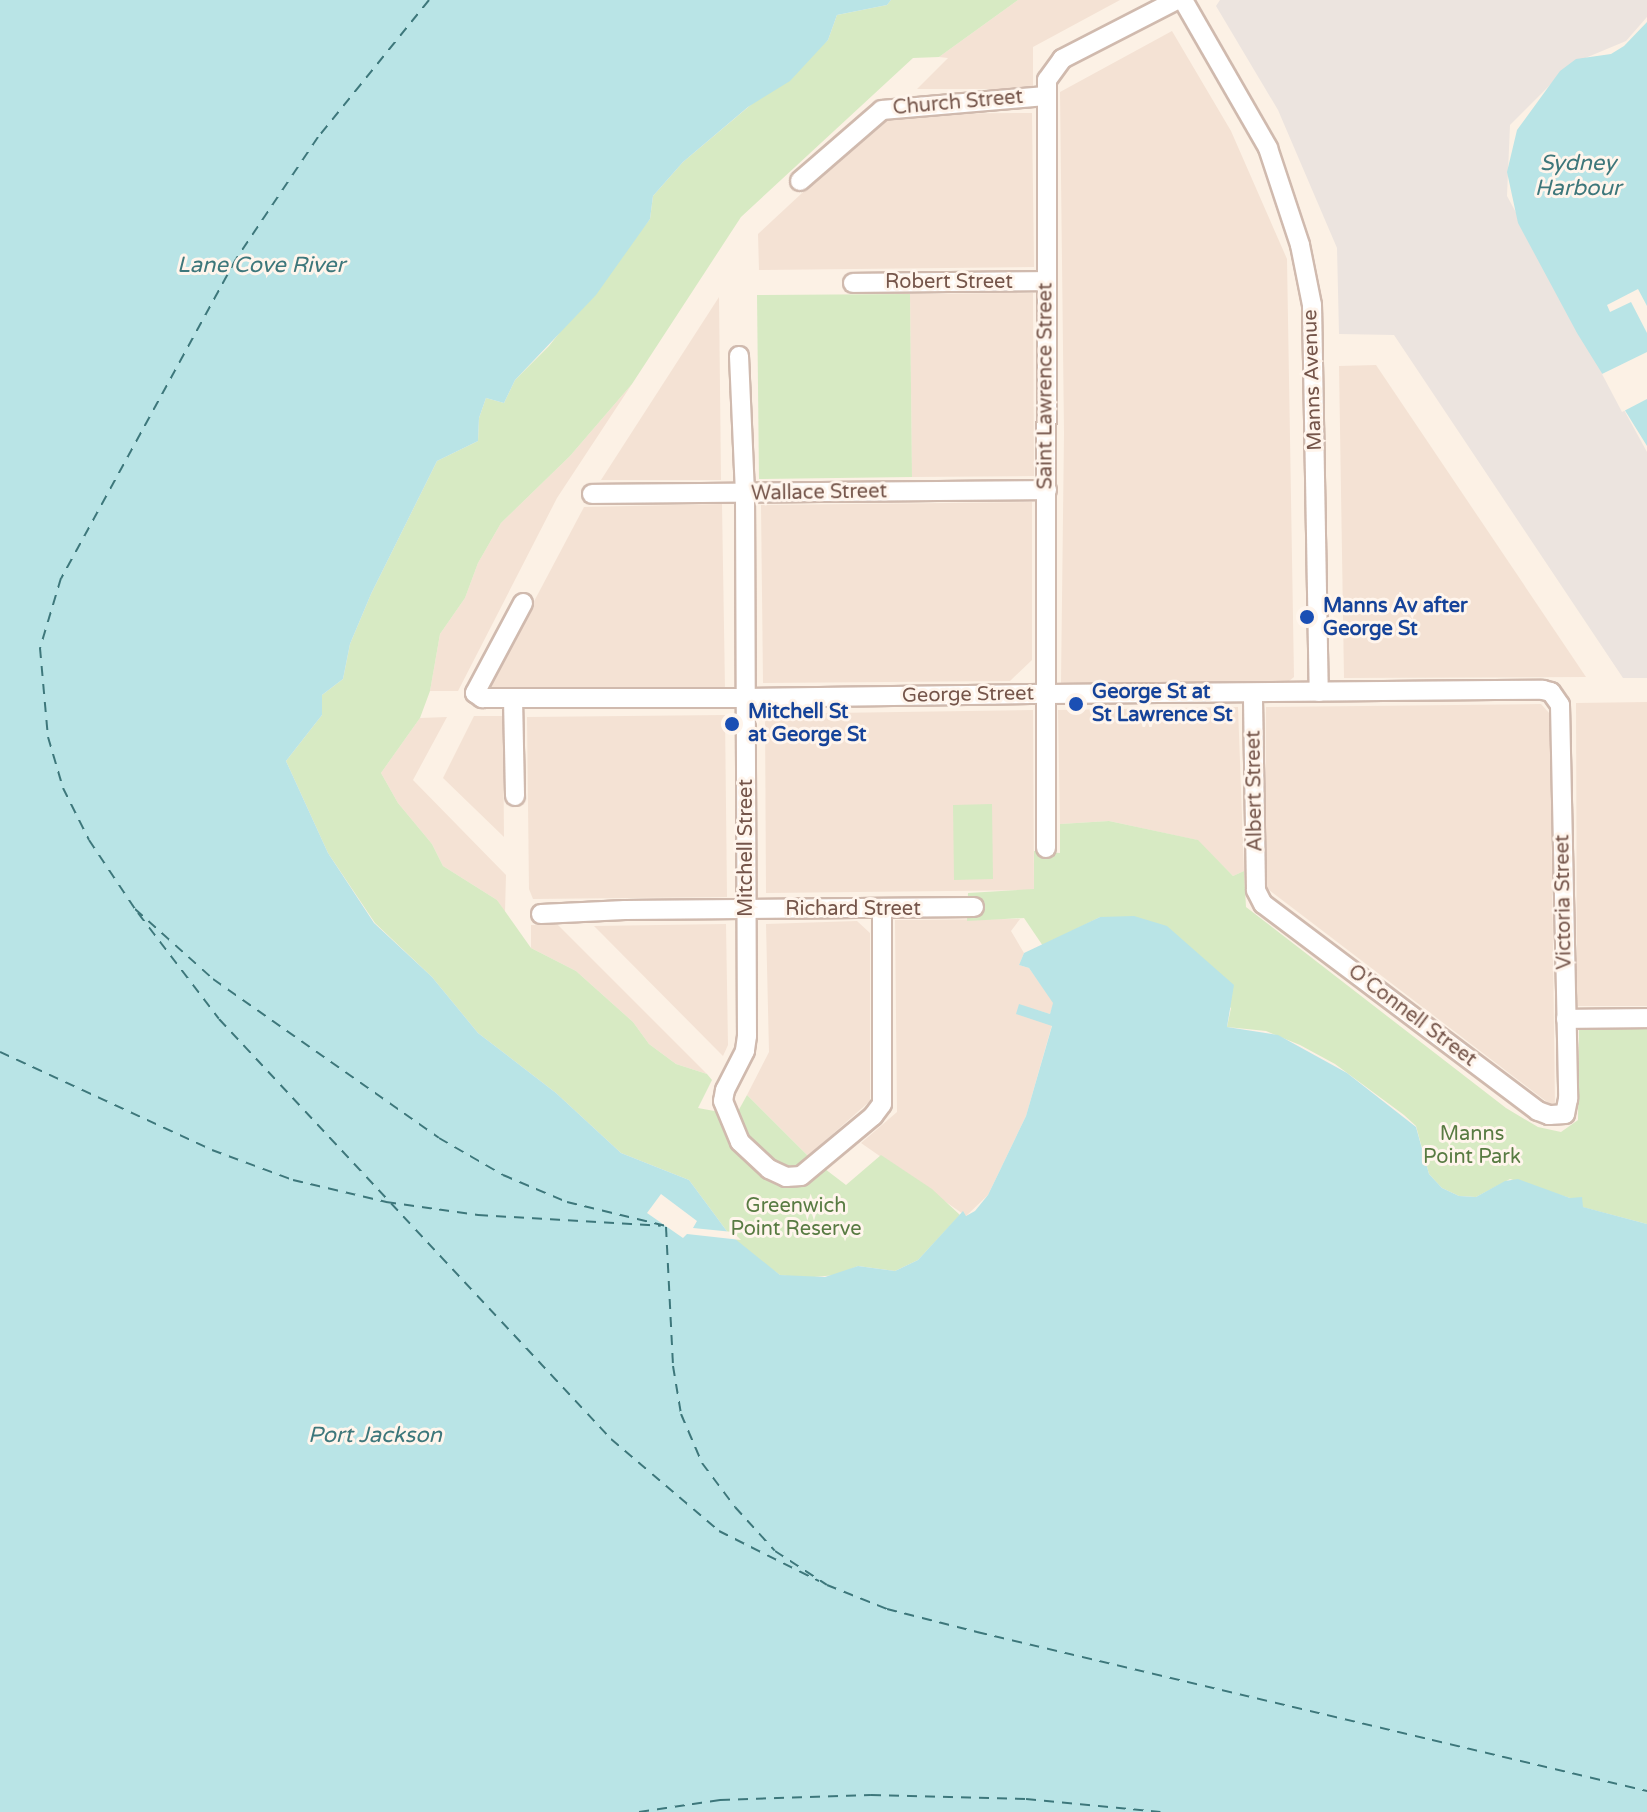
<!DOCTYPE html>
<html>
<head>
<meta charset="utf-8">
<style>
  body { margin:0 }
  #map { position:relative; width:1647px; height:1812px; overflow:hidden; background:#fcf1e5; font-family:"Varela Round",sans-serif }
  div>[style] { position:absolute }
  .residential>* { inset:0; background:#f4e2d4 }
  .industrial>* { inset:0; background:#ece4df }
  .green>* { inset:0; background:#d7eac3 }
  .water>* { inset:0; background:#b9e4e6 }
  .pier>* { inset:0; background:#fcf1e5 }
  .ferry>* { height:2px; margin-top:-1px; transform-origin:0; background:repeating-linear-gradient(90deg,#3d777b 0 10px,transparent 0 18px) }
  .roads { filter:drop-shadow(2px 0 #d0baae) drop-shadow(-2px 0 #d0baae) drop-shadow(0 2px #d0baae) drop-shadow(0 -2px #d0baae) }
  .minor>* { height:18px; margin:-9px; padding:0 9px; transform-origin:9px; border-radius:9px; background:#fff }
  .dots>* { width:22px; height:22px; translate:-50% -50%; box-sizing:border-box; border:4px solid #fff5ec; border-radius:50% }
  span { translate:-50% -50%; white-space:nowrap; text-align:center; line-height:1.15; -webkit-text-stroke:6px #fff5ec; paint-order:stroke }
  .street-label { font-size:20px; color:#75554a }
  .transit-label { font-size:20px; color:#164399; font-weight:700 }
  .left { translate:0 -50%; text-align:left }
  .park-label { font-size:20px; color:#587b42 }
  .water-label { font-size:22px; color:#3d777b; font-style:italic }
</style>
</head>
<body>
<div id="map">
  <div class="residential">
    <div style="clip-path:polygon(1018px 0,1120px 0,1033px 47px,1033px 89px,917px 89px,948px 58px,939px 57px)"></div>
    <div style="clip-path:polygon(1172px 31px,1231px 131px,1287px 259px,1294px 677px,1289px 681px,1061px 683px,1064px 433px,1060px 92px)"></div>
    <div style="clip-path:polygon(1032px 113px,1034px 267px,759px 270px,758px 234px,887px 114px)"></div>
    <div style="clip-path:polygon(1033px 293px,1034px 476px,912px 477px,910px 294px)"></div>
    <div style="clip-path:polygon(719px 297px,721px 480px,601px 480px)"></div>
    <div style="clip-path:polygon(1376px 365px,1586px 677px,1344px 678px,1339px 366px)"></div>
    <div style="clip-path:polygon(632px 384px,557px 498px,458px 691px,430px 691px,440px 634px,465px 598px,478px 563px,501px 523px,570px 456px)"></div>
    <div style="clip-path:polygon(1032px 502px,1032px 660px,1010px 681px,763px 683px,761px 505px)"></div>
    <div style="clip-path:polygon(722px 504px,725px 689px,487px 690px,584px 507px)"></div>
    <div style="clip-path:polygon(1647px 702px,1647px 1006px,1577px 1006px,1576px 703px)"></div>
    <div style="clip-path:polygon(1541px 704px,1550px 714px,1555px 1108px,1265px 887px,1266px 707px)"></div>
    <div style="clip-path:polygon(1238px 707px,1244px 871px,1233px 876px,1197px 840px,1109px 821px,1060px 824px,1058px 710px)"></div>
    <div style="clip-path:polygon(1033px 710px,1034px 890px,766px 893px,765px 714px)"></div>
    <div style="clip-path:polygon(725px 715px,727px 897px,533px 899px,529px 889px,527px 717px)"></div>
    <div style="clip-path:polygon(474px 716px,503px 716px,504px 837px,443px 778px)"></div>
    <div style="clip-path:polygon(447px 717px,413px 780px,506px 875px,505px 912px,497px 900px,443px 866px,432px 844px,398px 803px,381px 773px,420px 718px)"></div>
    <div style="clip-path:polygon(1020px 919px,1011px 931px,1024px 953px,1019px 965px,1029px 968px,1054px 1003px,1050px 1014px,1019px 1005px,1052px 1025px,1026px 1116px,988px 1195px,966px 1216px,861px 1143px,897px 1112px,895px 920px)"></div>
    <div style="clip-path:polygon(857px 921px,870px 933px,870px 1101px,808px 1156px,747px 1095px,769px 1052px,766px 924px)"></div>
    <div style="clip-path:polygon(726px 924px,728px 1045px,723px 1056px,594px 926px)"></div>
    <div style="clip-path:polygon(531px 925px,558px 925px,707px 1074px,676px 1064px,649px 1044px,633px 1022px,576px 971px,531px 948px)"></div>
  </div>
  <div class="industrial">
    <div style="clip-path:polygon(1220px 0,1647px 0,1647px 17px,1626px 41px,1571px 64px,1510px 125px,1507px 196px,1647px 452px,1647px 678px,1623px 678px,1394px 335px,1339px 334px,1337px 248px,1278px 110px,1216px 6px)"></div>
  </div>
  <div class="green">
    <div style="clip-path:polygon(891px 0,1018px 0,939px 57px,913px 58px,741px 217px,632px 384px,570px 456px,501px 523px,478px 563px,465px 598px,440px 634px,430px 691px,420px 718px,381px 773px,398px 803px,432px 844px,443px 866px,497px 900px,531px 948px,576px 971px,633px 1022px,649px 1044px,676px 1064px,707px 1074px,712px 1080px,698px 1108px,736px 1115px,747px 1095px,808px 1156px,846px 1185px,881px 1155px,932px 1189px,960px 1215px,918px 1260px,895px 1271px,858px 1266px,836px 1275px,803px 1278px,780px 1275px,753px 1256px,729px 1234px,689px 1180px,621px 1153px,556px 1093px,478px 1033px,432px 977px,375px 923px,328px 853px,286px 761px,322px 715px,322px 695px,343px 679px,350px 644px,371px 594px,437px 461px,478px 441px,479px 418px,486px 398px,504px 403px,515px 380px,549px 346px,650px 219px,653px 196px,683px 162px,828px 40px,837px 15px,887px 5px)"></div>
    <div style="clip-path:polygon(910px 294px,912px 477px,759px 479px,757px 295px)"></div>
    <div style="clip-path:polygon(992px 804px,993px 879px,954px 880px,953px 805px)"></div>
    <div style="clip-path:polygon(1109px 821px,1198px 840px,1233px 876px,1244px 871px,1246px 907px,1506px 1108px,1538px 1127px,1561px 1132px,1578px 1120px,1579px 1029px,1647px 1027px,1647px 1224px,1582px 1207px,1570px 1198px,1510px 1179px,1476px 1197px,1459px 1196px,1442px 1188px,1429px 1174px,1416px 1126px,1404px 1115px,1335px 1064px,1300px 1045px,1266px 1031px,1227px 1027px,1231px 1008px,1100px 917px,1043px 946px,1024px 918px,967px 921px,968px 893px,1034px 889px,1034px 851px,1060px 853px,1060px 824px)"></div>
  </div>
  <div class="water">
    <div style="clip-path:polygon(0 0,891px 0,887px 5px,837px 15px,828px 40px,790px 81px,748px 107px,683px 162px,653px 196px,650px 219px,596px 295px,515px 380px,504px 403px,486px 398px,479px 418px,478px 441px,437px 461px,371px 594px,350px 644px,343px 679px,322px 695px,322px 715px,286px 761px,328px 853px,374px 923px,432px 977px,478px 1033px,556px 1093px,621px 1153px,689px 1180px,729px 1234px,780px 1275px,825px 1277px,858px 1266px,895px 1271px,918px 1260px,963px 1211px,966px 1216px,975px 1211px,988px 1195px,1026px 1116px,1052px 1026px,1016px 1014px,1019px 1004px,1050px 1014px,1053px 1003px,1029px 968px,1019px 965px,1024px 953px,1100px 917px,1134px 916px,1167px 926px,1234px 985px,1227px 1027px,1278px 1035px,1347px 1073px,1416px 1127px,1429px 1174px,1442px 1188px,1459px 1196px,1476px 1197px,1505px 1181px,1518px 1179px,1570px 1198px,1582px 1197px,1583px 1207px,1647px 1224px,1647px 1812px,0 1812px)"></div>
    <div style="clip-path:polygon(1647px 22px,1647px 446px,1577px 333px,1518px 223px,1507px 172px,1517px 130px,1560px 71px,1576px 59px,1611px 54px,1624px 46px)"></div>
  </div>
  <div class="pier">
    <div style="clip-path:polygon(1638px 289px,1647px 306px,1647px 333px,1631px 302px,1610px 312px,1607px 305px)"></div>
    <div style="clip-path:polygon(1647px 352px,1647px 399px,1622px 412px,1602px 374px)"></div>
    <div style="clip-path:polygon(661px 1194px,697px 1221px,693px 1228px,733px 1232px,741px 1240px,687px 1234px,683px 1238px,647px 1213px)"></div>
  </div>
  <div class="ferry">
    <div style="left:429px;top:0;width:176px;rotate:129deg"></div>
    <div style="left:318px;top:137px;width:147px;rotate:123.9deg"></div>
    <div style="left:236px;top:259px;width:364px;rotate:118.7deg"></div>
    <div style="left:61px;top:578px;width:73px;rotate:106.7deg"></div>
    <div style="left:40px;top:648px;width:89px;rotate:84.9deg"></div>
    <div style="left:48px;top:737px;width:53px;rotate:73.6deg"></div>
    <div style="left:63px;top:788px;width:58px;rotate:63.4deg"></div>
    <div style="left:89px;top:840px;width:83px;rotate:56.3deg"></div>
    <div style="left:135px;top:909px;width:105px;rotate:41.9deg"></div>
    <div style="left:213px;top:979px;width:276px;rotate:35.1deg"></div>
    <div style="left:439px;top:1138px;width:74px;rotate:30deg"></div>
    <div style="left:503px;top:1175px;width:69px;rotate:22.9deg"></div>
    <div style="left:567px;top:1202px;width:102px;rotate:13.6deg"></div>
    <div style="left:138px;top:913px;width:133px;rotate:52.6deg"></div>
    <div style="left:219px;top:1019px;width:575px;rotate:46.97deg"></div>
    <div style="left:611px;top:1439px;width:142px;rotate:40.4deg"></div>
    <div style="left:719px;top:1531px;width:112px;rotate:26.6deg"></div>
    <div style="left:0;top:1052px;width:234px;rotate:24.8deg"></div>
    <div style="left:212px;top:1150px;width:86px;rotate:20.3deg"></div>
    <div style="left:293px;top:1180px;width:96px;rotate:13.3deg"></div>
    <div style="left:386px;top:1202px;width:93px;rotate:8deg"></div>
    <div style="left:478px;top:1215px;width:183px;rotate:3.4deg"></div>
    <div style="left:666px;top:1227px;width:139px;rotate:87.1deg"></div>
    <div style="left:673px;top:1366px;width:49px;rotate:80.5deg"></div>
    <div style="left:681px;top:1414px;width:53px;rotate:66.8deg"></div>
    <div style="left:702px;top:1463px;width:55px;rotate:53.1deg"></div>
    <div style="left:735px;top:1507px;width:59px;rotate:47.7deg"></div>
    <div style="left:775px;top:1551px;width:62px;rotate:33.2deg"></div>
    <div style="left:827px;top:1585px;width:65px;rotate:21.8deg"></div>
    <div style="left:887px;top:1609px;width:93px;rotate:14.3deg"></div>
    <div style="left:977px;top:1632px;width:689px;rotate:13.35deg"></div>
    <div style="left:639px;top:1812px;width:82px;rotate:-8.4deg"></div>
    <div style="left:720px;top:1800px;width:151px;rotate:-1.9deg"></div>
    <div style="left:871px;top:1795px;width:155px;rotate:1.5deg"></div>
    <div style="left:1026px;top:1799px;width:135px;rotate:5.5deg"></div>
  </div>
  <div class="roads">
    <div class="minor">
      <div style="left:1183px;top:0;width:171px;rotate:60.1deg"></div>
      <div style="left:1268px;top:148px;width:102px;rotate:71.7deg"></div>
      <div style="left:1300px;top:245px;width:61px;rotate:78.7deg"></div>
      <div style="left:1312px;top:305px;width:387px;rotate:89deg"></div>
      <div style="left:800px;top:181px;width:108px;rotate:-40.9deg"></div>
      <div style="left:882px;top:110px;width:164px;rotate:-4.9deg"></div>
      <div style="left:853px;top:283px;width:192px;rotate:-0.6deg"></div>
      <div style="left:739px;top:356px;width:138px;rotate:87.5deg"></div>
      <div style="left:745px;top:494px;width:542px;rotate:89.79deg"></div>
      <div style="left:747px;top:1036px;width:15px;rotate:98deg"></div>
      <div style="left:745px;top:1051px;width:44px;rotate:117.1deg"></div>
      <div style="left:725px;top:1090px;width:11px;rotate:100deg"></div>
      <div style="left:723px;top:1101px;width:44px;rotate:67.5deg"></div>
      <div style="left:740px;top:1142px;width:40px;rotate:43deg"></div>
      <div style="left:769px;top:1169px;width:19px;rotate:25deg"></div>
      <div style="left:786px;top:1177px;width:15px;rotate:-4deg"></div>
      <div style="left:801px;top:1176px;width:94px;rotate:-39.8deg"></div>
      <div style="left:873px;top:1116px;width:15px;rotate:-53deg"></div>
      <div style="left:882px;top:1104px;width:194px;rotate:-90deg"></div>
      <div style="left:592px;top:494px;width:455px;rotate:-0.5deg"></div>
      <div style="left:523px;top:603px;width:102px;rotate:118.1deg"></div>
      <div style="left:475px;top:693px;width:9px;rotate:36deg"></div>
      <div style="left:482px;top:698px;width:263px"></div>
      <div style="left:745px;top:698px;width:302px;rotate:-0.8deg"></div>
      <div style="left:1047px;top:694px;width:496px;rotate:-0.5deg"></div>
      <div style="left:1543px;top:690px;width:8px;rotate:14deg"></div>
      <div style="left:1551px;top:692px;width:16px;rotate:55deg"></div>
      <div style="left:1560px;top:705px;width:394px;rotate:88.8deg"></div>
      <div style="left:1568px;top:1099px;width:15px;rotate:101deg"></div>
      <div style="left:1565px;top:1114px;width:16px;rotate:176deg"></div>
      <div style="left:1549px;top:1115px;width:12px;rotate:-160deg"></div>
      <div style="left:1538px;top:1111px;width:344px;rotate:-143deg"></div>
      <div style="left:1263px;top:904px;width:16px;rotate:-117deg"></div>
      <div style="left:1256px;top:890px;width:197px;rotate:-90.9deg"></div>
      <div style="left:513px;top:699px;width:97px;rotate:88.8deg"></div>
      <div style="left:1046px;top:848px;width:768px;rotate:-89.93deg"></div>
      <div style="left:1047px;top:80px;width:26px;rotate:-54deg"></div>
      <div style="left:1062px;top:59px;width:129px;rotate:-27.2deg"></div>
      <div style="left:541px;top:914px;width:84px;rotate:-2.7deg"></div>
      <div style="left:625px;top:910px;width:349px;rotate:-0.5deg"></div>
      <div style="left:1566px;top:1019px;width:81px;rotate:-0.7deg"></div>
    </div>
  </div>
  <div class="dots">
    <div style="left:1307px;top:617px;background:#1a4fb4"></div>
    <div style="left:1076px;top:704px;background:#1a4fb4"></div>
    <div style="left:732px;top:724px;background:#1a4fb4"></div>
  </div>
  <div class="street-label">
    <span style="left:958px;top:103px;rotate:-5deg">Church Street</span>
    <span style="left:949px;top:282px">Robert Street</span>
    <span style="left:1313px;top:380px;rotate:-92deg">Manns Avenue</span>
    <span style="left:1046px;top:386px;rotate:-90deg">Saint Lawrence Street</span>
    <span style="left:819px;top:493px;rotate:-1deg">Wallace Street</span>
    <span style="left:968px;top:695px;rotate:-1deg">George Street</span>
    <span style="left:1255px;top:791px;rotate:-91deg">Albert Street</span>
    <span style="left:746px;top:848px;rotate:-90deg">Mitchell Street</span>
    <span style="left:1564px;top:902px;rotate:-91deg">Victoria Street</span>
    <span style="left:853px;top:909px">Richard Street</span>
    <span style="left:1412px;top:1016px;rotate:37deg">O'Connell Street</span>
  </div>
  <div class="transit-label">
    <span class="left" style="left:1323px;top:618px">Manns Av after<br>George St</span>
    <span class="left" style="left:1092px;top:704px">George St at<br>St Lawrence St</span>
    <span class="left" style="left:748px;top:724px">Mitchell St<br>at George St</span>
  </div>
  <div class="park-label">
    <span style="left:1472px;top:1146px">Manns<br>Point Park</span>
    <span style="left:796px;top:1218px">Greenwich<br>Point Reserve</span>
  </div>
  <div class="water-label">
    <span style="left:1578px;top:176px">Sydney<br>Harbour</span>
    <span style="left:261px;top:266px">Lane Cove River</span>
    <span style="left:375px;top:1436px">Port Jackson</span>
  </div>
</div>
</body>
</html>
